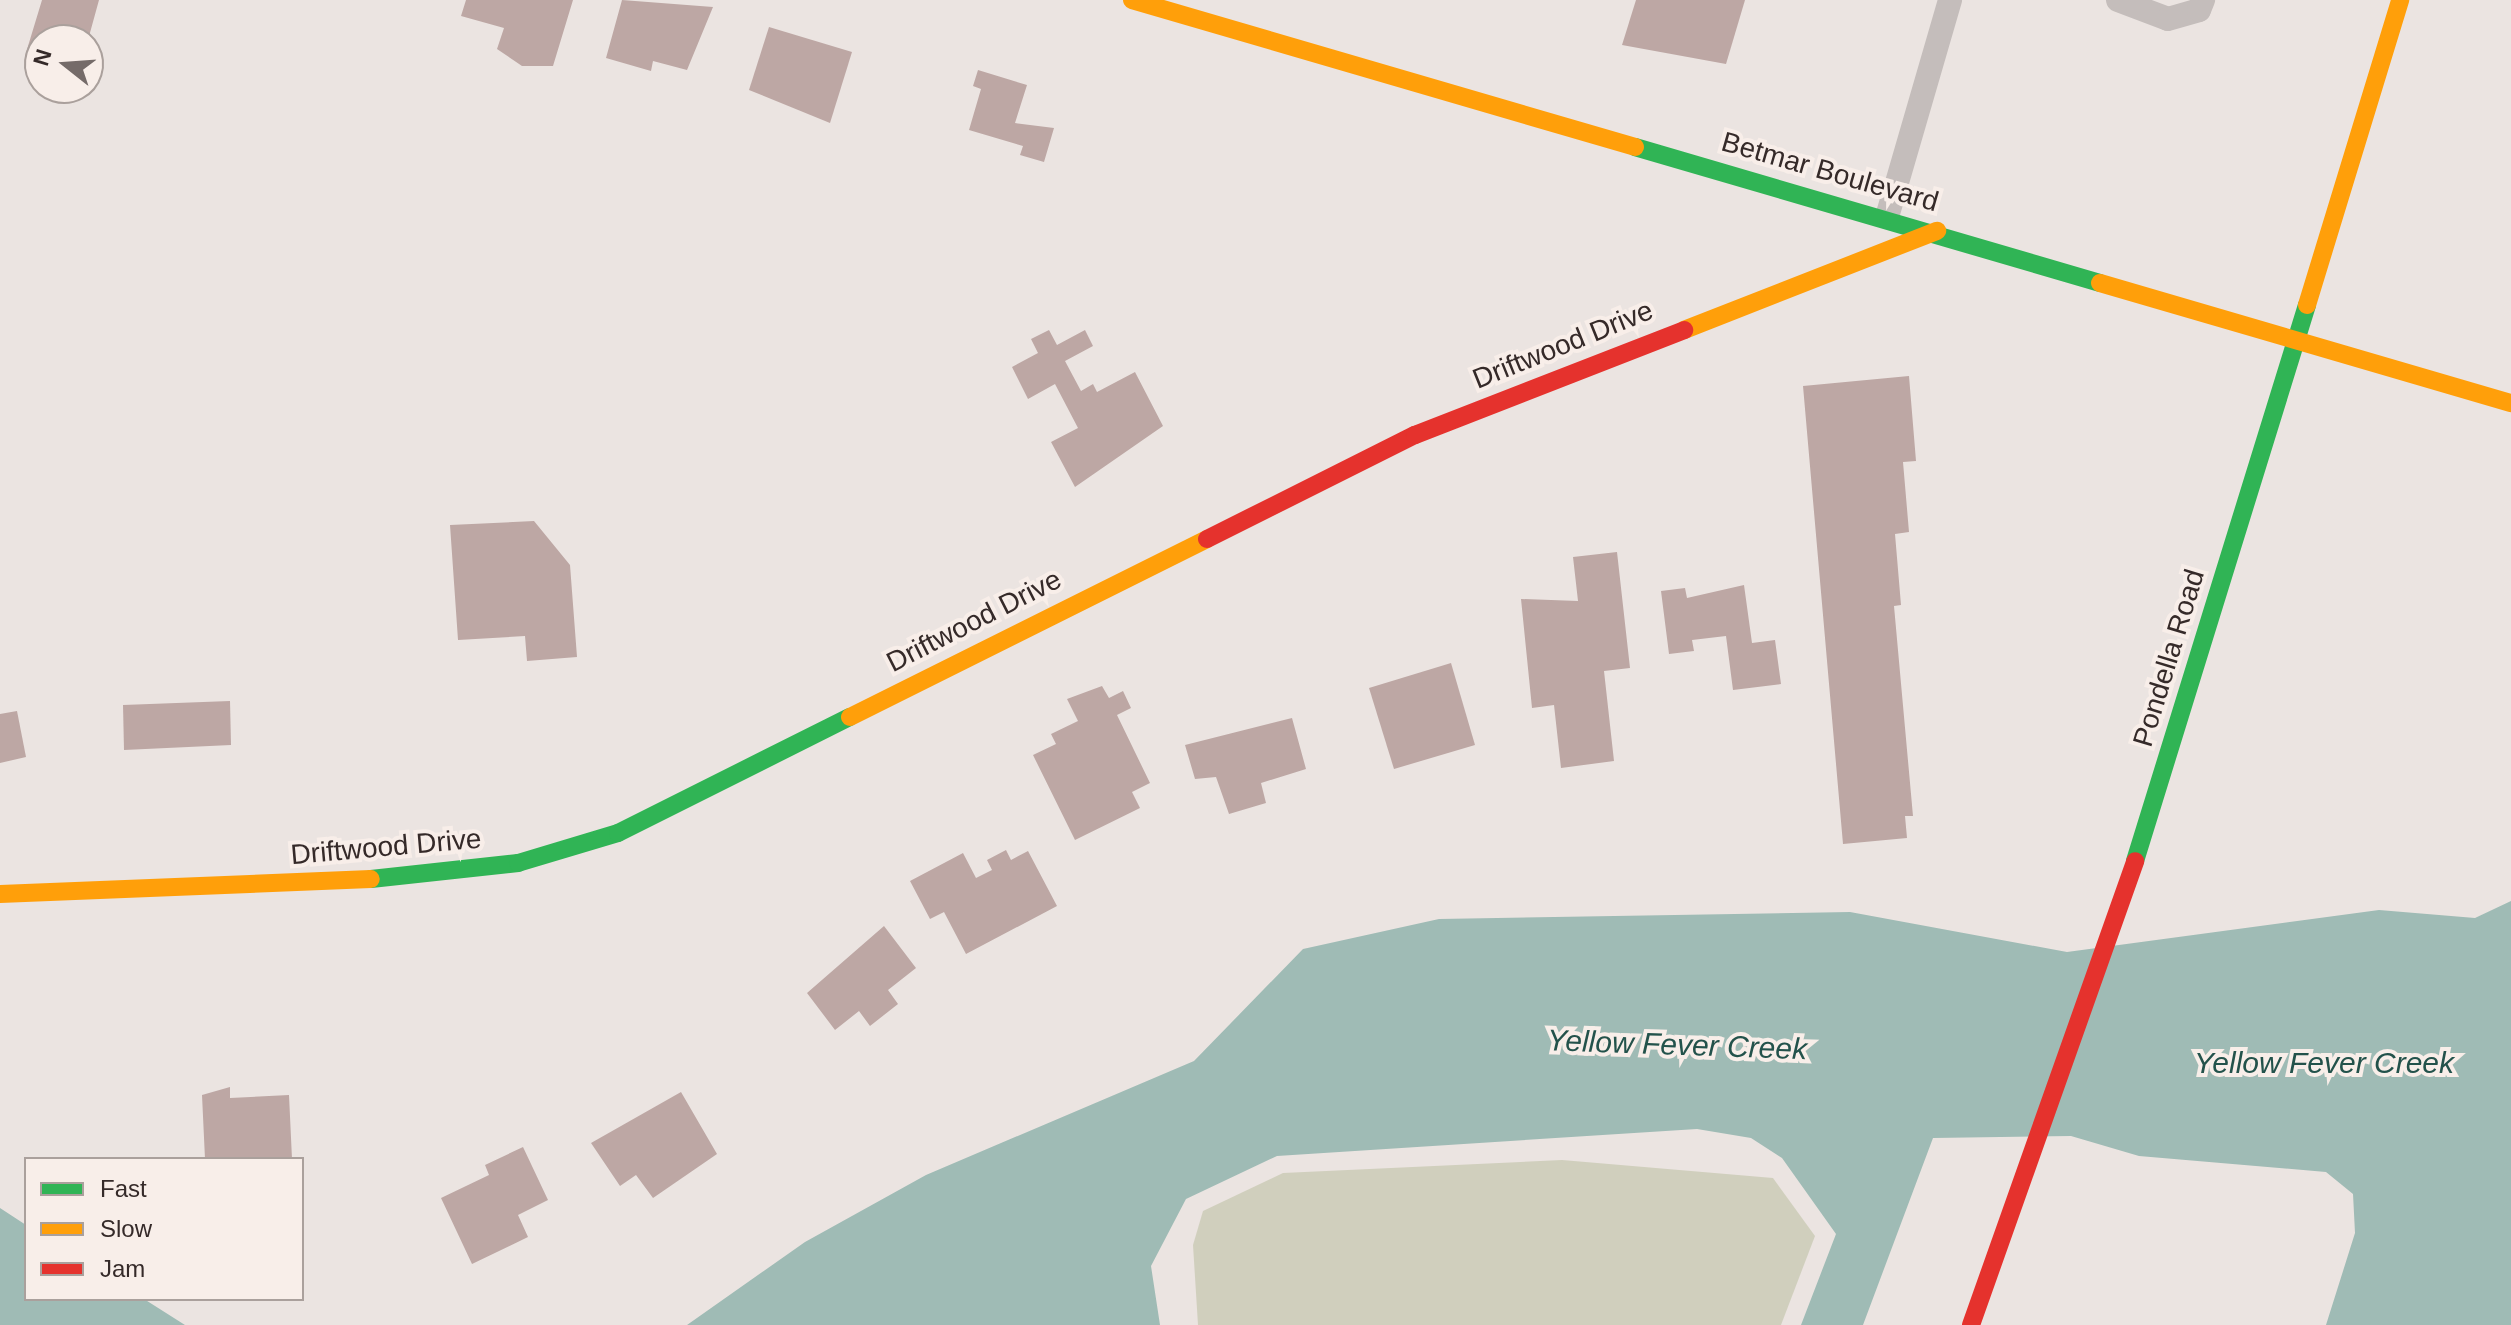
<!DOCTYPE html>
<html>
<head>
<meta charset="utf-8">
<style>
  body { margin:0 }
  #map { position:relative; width:2511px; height:1325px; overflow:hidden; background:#ebe4e1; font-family:Arial,sans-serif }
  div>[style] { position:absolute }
  .green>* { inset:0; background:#d0cfbd }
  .water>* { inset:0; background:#9fbbb5 }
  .building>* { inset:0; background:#bda7a4 }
  .lane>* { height:24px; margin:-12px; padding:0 12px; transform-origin:12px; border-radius:12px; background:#c4bdbb }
  .fast>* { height:18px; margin:-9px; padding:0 9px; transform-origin:9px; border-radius:9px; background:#30b455 }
  .slow>* { height:18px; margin:-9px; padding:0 9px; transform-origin:9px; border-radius:9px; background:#ff9f0a }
  .jam>* { height:18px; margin:-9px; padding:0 9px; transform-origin:9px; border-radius:9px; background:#e5322d }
  span { translate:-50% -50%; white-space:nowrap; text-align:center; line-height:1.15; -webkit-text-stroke:8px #f8eee9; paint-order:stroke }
  .street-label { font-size:28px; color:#352a29 }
  .water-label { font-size:30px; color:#23524b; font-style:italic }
  .legend { position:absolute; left:24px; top:1157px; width:280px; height:144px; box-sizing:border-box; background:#f8eee9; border:2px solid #aaa09c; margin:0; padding:10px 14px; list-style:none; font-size:24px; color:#352a29 }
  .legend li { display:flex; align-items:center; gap:16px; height:40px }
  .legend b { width:40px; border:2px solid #aaa09c }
  .north { position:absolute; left:24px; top:24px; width:80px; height:80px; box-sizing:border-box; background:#f8eee9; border:2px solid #aaa09c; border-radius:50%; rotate:287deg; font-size:22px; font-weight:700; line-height:32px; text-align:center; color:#352a29 }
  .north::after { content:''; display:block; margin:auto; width:28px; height:36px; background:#756b69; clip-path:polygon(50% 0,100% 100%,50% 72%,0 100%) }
</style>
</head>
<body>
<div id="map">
  <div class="green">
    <div style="clip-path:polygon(1562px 1160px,1773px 1178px,1815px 1236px,1781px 1325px,1198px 1325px,1193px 1245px,1203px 1211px,1283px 1173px)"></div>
  </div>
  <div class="water">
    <div style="clip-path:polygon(2511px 901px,2511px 1325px,2326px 1325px,2355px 1233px,2353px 1194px,2326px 1172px,2139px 1156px,2071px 1136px,1933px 1138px,1863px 1325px,1801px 1325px,1836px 1234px,1782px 1158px,1751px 1138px,1697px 1129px,1277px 1156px,1186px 1199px,1151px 1266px,1160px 1325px,687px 1325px,805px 1242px,926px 1175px,1194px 1061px,1303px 949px,1439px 919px,1850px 912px,2067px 952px,2379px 910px,2475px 918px)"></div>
    <div style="clip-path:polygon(0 1208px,26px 1225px,26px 1299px,144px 1299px,185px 1325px,0 1325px)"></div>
  </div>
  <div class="building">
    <div style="clip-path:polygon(42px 0,99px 0,88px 40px,40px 40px,40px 60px,25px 56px)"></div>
    <div style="clip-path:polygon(466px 0,573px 0,553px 66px,522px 66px,497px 49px,504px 28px,461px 16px)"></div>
    <div style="clip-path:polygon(622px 0,713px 7px,687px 70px,653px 61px,651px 71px,606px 58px)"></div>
    <div style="clip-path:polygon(1636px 0,1745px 0,1726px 64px,1622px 45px)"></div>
    <div style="clip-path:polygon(769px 27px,852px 52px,830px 123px,749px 90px)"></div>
    <div style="clip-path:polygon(978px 70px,1027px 85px,1015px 123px,1054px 128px,1044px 162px,1020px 155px,1023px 146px,969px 130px,981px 89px,973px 86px)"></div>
    <div style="clip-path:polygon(1049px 330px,1057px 345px,1085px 330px,1093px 346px,1065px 361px,1081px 391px,1093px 384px,1097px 392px,1135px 372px,1163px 426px,1075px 487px,1051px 442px,1078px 428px,1055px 384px,1028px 399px,1012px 367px,1038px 353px,1031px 339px)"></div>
    <div style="clip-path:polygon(1909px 376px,1916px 461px,1903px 462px,1909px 532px,1895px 534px,1901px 605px,1894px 606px,1913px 816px,1905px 816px,1907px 838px,1843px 844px,1803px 386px)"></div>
    <div style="clip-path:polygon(534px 521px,570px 565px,577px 657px,527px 661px,525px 636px,458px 640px,450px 525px)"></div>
    <div style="clip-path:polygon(1617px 552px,1630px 668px,1604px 671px,1614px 761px,1561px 768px,1554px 705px,1532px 708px,1521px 599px,1578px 601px,1573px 557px)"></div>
    <div style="clip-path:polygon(1744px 585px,1752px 643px,1775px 640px,1781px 684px,1733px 690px,1726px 636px,1692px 640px,1694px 651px,1669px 654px,1661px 591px,1685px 588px,1687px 598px)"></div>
    <div style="clip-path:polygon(1451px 663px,1475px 745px,1394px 769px,1369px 688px)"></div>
    <div style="clip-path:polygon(1102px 686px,1109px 698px,1123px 691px,1131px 708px,1117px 715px,1150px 783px,1132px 792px,1140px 808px,1075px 840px,1033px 755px,1056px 744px,1051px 734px,1078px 721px,1067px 699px)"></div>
    <div style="clip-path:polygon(230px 701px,231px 745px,124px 750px,123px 705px)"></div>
    <div style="clip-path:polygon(17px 711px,26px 757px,0 763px,0 714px)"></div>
    <div style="clip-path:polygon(1292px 718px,1306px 769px,1261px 783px,1266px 803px,1229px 814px,1216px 777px,1195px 779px,1185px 745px)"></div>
    <div style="clip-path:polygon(1006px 850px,1011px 860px,1028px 851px,1057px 906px,966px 954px,944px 912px,930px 919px,910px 881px,963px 853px,976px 878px,992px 870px,987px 860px)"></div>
    <div style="clip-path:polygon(884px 926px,916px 968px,888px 990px,898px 1004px,870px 1026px,859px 1011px,835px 1030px,807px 993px)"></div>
    <div style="clip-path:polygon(230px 1087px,230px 1098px,289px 1095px,292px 1159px,205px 1159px,202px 1095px)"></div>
    <div style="clip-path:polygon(681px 1092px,717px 1154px,653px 1198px,636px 1175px,620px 1186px,591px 1143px)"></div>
    <div style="clip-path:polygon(523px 1147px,548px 1200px,518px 1215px,528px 1237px,472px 1264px,441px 1198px,489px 1175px,485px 1165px)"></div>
  </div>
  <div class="lane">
    <div style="left:2118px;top:0;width:53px;rotate:20.8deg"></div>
    <div style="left:2168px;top:19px;width:32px;rotate:-16deg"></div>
    <div style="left:2199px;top:10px;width:11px;rotate:-68deg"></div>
    <div style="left:1887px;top:217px;width:226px;rotate:-73.8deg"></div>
  </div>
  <div class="fast">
    <div style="left:1635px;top:147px;width:484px;rotate:16.3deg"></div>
    <div style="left:2135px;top:861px;width:582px;rotate:-72.81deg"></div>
    <div style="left:371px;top:879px;width:148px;rotate:-6.2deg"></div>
    <div style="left:518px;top:863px;width:104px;rotate:-16.7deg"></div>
    <div style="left:618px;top:833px;width:259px;rotate:-26.6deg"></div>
  </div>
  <div class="slow">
    <div style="left:1132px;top:0;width:524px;rotate:16.29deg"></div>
    <div style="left:2100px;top:283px;width:428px;rotate:16.3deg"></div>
    <div style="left:2307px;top:305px;width:319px;rotate:-73deg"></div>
    <div style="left:1684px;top:330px;width:272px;rotate:-21.4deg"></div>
    <div style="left:850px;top:717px;width:399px;rotate:-26.5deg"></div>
    <div style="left:0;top:894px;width:371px;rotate:-2.3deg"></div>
  </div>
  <div class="jam">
    <div style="left:1207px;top:539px;width:233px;rotate:-26.6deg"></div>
    <div style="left:1415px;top:435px;width:289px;rotate:-21.3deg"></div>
    <div style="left:1971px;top:1325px;width:492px;rotate:-70.5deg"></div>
  </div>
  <div class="street-label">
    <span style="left:1830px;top:172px;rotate:16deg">Betmar Boulevard</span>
    <span style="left:1563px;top:345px;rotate:-22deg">Driftwood Drive</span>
    <span style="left:974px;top:621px;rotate:-27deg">Driftwood Drive</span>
    <span style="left:2169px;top:658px;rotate:-73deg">Pondella Road</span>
    <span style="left:386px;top:847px;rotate:-5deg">Driftwood Drive</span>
  </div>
  <div class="water-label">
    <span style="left:1677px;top:1045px;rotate:2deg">Yellow Fever Creek</span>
    <span style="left:2324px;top:1063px">Yellow Fever Creek</span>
  </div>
  <ul class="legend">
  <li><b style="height:10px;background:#30b455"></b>Fast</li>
  <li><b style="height:10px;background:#ff9f0a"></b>Slow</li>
  <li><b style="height:10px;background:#e5322d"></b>Jam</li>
  </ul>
  <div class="north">N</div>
</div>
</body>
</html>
